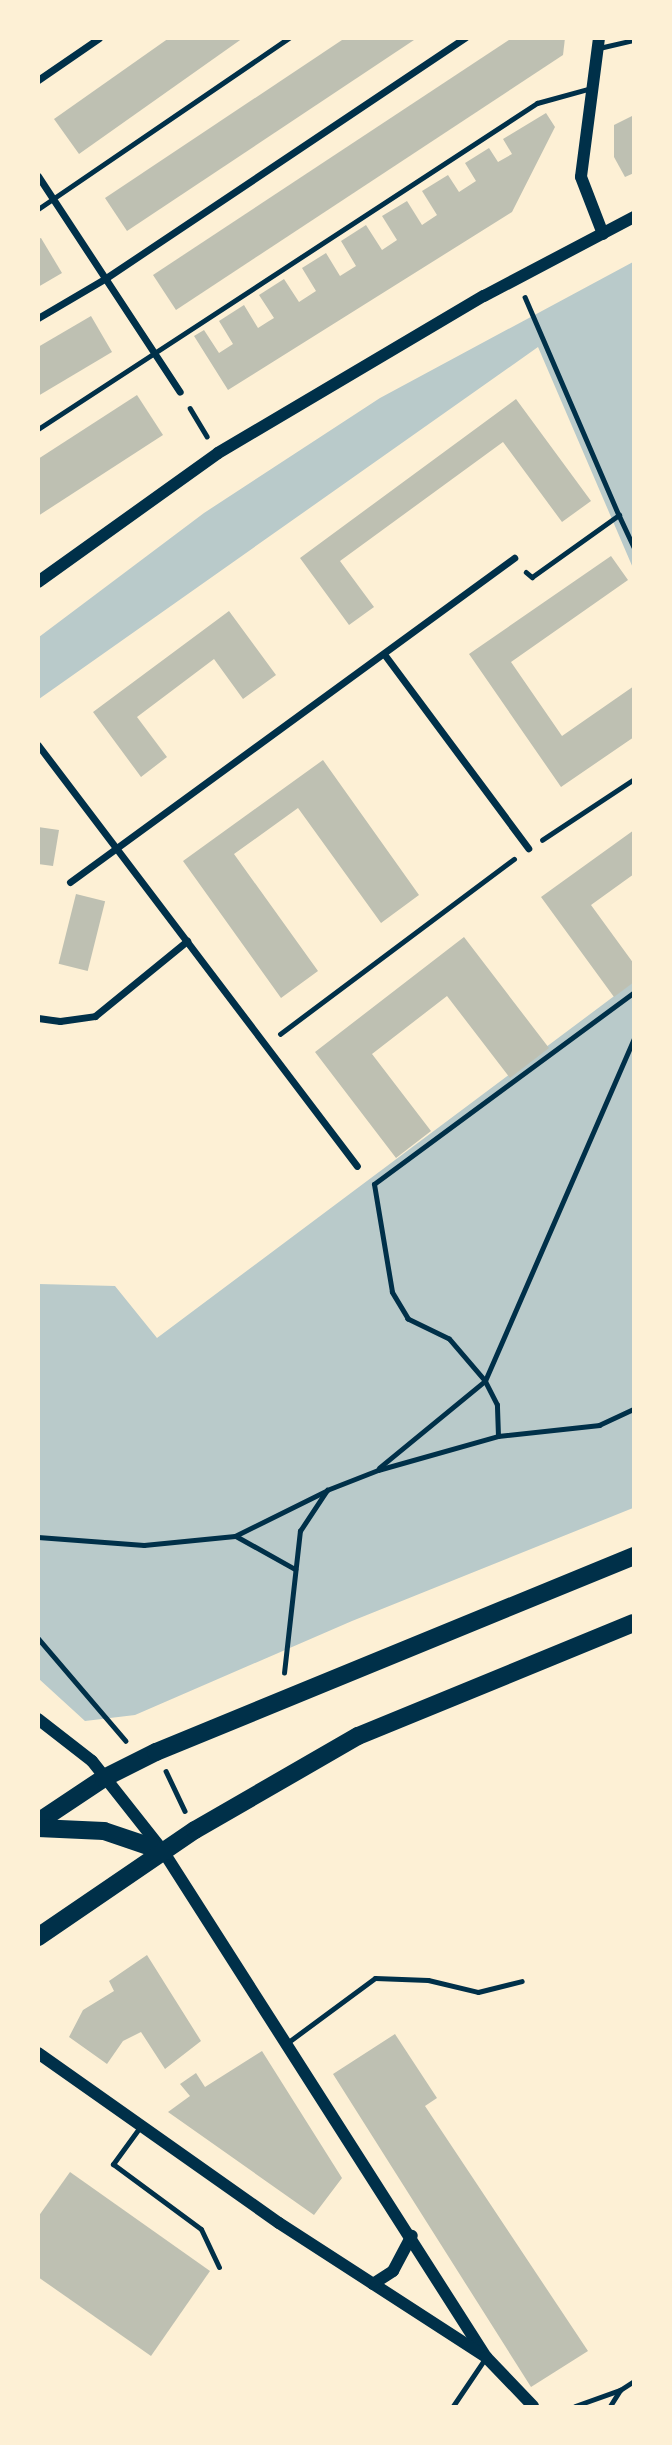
<!DOCTYPE html>
<html>
<head>
<meta charset="utf-8">
<style>
  body { margin:0 }
  #map { position:relative; width:672px; height:2445px; overflow:hidden; background:#fdf0d5; font-family:"DejaVu Sans",sans-serif }
  div>[style] { position:absolute }
  .green>* { inset:0; background:#b9caca }
  .building>* { inset:0; background:#bec0b2; transform-origin:0 0 }
  .path>* { height:4.5px; margin:-2.25px; padding:0 2.25px; transform-origin:2.25px; border-radius:2.25px; background:#003049 }
  .service>* { height:5px; margin:-2.5px; padding:0 2.5px; transform-origin:2.5px; border-radius:2.5px; background:#003049 }
  .minor>* { height:7px; margin:-3.5px; padding:0 3.5px; transform-origin:3.5px; border-radius:3.5px; background:#003049 }
  .tertiary>* { height:12px; margin:-6px; padding:0 6px; transform-origin:6px; border-radius:6px; background:#003049 }
  .primary>* { height:18px; margin:-9px; padding:0 9px; transform-origin:9px; border-radius:9px; background:#003049 }
  span { translate:-50% -50%; white-space:nowrap; text-align:center; line-height:1.15; -webkit-text-stroke:7px #fdf0d5; paint-order:stroke }
  .frame { position:absolute; inset:0; border:40px solid #fdf0d5; pointer-events:none }
</style>
</head>
<body>
<div id="map">
  <div class="green">
    <div style="clip-path:polygon(633px 262px,633px 568px,538px 347px,39px 699px,39px 637px,204px 513px,380px 398px)"></div>
    <div style="clip-path:polygon(633px 982px,633px 1508px,352px 1621px,135px 1715px,85px 1721px,39px 1679px,39px 1284px,115px 1286px,157px 1338px)"></div>
  </div>
  <div class="building">
    <div style="clip-path:polygon(169px 38px,243px 38px,79px 154px,54px 119px)"></div>
    <div style="clip-path:polygon(345px 38px,417px 38px,127px 231px,105px 198px)"></div>
    <div style="clip-path:polygon(512px 38px,565px 38px,563px 55px,176px 310px,153px 275px)"></div>
    <div style="clip-path:polygon(546px 113px,555px 127px,512px 212px,228px 390px,194px 336px,204px 330px,219px 353px,233px 344px,219px 321px,244px 305px,258px 328px,269px 321px,274px 318px,259px 295px,284px 279px,299px 302px,316px 291px,302px 268px,326px 253px,340px 276px,356px 266px,341px 241px,366px 225px,382px 250px,397px 240px,382px 216px,407px 201px,422px 225px,437px 215px,422px 191px,448px 175px,459px 192px,476px 181px,465px 163px,489px 148px,498px 162px,512px 154px,503px 139px)"></div>
    <div style="clip-path:polygon(634px 115px,634px 173px,625px 177px,614px 157px,614px 125px)"></div>
    <div style="clip-path:polygon(41px 238px,62px 273px,38px 287px,38px 239px)"></div>
    <div style="clip-path:polygon(91px 316px,112px 352px,38px 396px,38px 347px)"></div>
    <div style="clip-path:polygon(137px 395px,163px 435px,38px 516px,38px 459px)"></div>
    <div style="clip-path:polygon(516px 399px,591px 501px,562px 522px,503px 442px,340px 561px,374px 607px,349px 625px,300px 558px)"></div>
    <div style="clip-path:polygon(611px 556px,628px 580px,511px 662px,562px 736px,634px 686px,634px 737px,561px 787px,469px 654px)"></div>
    <div style="clip-path:polygon(229px 611px,276px 675px,243px 699px,214px 659px,137px 717px,167px 757px,141px 777px,93px 712px)"></div>
    <div style="clip-path:polygon(323px 760px,419px 895px,381px 923px,298px 808px,234px 854px,318px 971px,281px 998px,183px 861px)"></div>
    <div style="clip-path:polygon(38px 827px,59px 830px,53px 866px,38px 864px)"></div>
    <div style="clip-path:polygon(634px 830px,634px 874px,591px 905px,634px 964px,634px 982px,614px 997px,541px 897px)"></div>
    <div style="left:76px;top:894px;width:30px;height:72px;rotate:14deg"></div>
    <div style="clip-path:polygon(464px 937px,549px 1048px,510px 1078px,447px 996px,372px 1054px,431px 1131px,396px 1158px,315px 1052px)"></div>
    <div style="clip-path:polygon(147px 1955px,201px 2041px,165px 2069px,141px 2032px,123px 2041px,107px 2064px,69px 2037px,83px 2010px,114px 1991px,109px 1981px)"></div>
    <div style="clip-path:polygon(395px 2034px,437px 2098px,425px 2106px,588px 2351px,531px 2387px,333px 2074px)"></div>
    <div style="clip-path:polygon(262px 2051px,342px 2178px,314px 2215px,168px 2112px,190px 2096px,180px 2084px,196px 2073px,205px 2087px)"></div>
    <div style="clip-path:polygon(70px 2172px,210px 2271px,151px 2356px,38px 2277px,38px 2217px)"></div>
  </div>
  <div class="path">
    <div style="left:525px;top:297px;width:237px;rotate:66.7deg"></div>
    <div style="left:190px;top:408px;width:33px;rotate:59deg"></div>
    <div style="left:526px;top:572px;width:8px;rotate:40deg"></div>
    <div style="left:532px;top:577px;width:107px;rotate:-35.5deg"></div>
    <div style="left:619px;top:515px;width:35px;rotate:65deg"></div>
    <div style="left:542px;top:840px;width:110px;rotate:-33.5deg"></div>
    <div style="left:280px;top:1034px;width:292px;rotate:-36.8deg"></div>
    <div style="left:498px;top:1436px;width:31px;rotate:-92deg"></div>
    <div style="left:497px;top:1405px;width:27px;rotate:-117deg"></div>
    <div style="left:485px;top:1381px;width:55px;rotate:-130.6deg"></div>
    <div style="left:449px;top:1339px;width:46px;rotate:-154deg"></div>
    <div style="left:408px;top:1319px;width:31px;rotate:-121deg"></div>
    <div style="left:392px;top:1292px;width:109px;rotate:-99.5deg"></div>
    <div style="left:374px;top:1184px;width:323px;rotate:-36.4deg"></div>
    <div style="left:379px;top:1468px;width:137px;rotate:-39.4deg"></div>
    <div style="left:485px;top:1381px;width:374px;rotate:-66.5deg"></div>
    <div style="left:236px;top:1536px;width:68px;rotate:29.2deg"></div>
    <div style="left:38px;top:1537px;width:106px;rotate:4.3deg"></div>
    <div style="left:144px;top:1545px;width:91px;rotate:-5.6deg"></div>
    <div style="left:235px;top:1536px;width:102px;rotate:-26.3deg"></div>
    <div style="left:38px;top:1638px;width:135px;rotate:49.5deg"></div>
    <div style="left:284px;top:1673px;width:143px;rotate:-83.6deg"></div>
    <div style="left:300px;top:1531px;width:49px;rotate:-56.6deg"></div>
    <div style="left:327px;top:1490px;width:55px;rotate:-21.4deg"></div>
    <div style="left:378px;top:1470px;width:125px;rotate:-15.8deg"></div>
    <div style="left:498px;top:1436px;width:102px;rotate:-6.2deg"></div>
    <div style="left:599px;top:1425px;width:38px;rotate:-25deg"></div>
    <div style="left:166px;top:1771px;width:44px;rotate:64.6deg"></div>
  </div>
  <div class="service">
    <div style="left:599px;top:48px;width:36px;rotate:-13deg"></div>
    <div style="left:38px;top:209px;width:304px;rotate:-34.3deg"></div>
    <div style="left:38px;top:429px;width:596px;rotate:-33.16deg"></div>
    <div style="left:537px;top:103px;width:56px;rotate:-15.5deg"></div>
    <div style="left:287px;top:2043px;width:109px;rotate:-36.5deg"></div>
    <div style="left:375px;top:1978px;width:53px;rotate:2.2deg"></div>
    <div style="left:428px;top:1980px;width:51px;rotate:13.5deg"></div>
    <div style="left:478px;top:1992px;width:45px;rotate:-14deg"></div>
    <div style="left:140px;top:2127px;width:46px;rotate:126.1deg"></div>
    <div style="left:113px;top:2164px;width:109px;rotate:36.5deg"></div>
    <div style="left:201px;top:2229px;width:42px;rotate:64.7deg"></div>
    <div style="left:453px;top:2406px;width:59px;rotate:-56deg"></div>
    <div style="left:575px;top:2406px;width:48px;rotate:-19.6deg"></div>
    <div style="left:620px;top:2390px;width:17px;rotate:-33deg"></div>
    <div style="left:610px;top:2406px;width:19px;rotate:-58deg"></div>
  </div>
  <div class="minor">
    <div style="left:38px;top:80px;width:74px;rotate:-34.5deg"></div>
    <div style="left:38px;top:176px;width:258px;rotate:56.7deg"></div>
    <div style="left:38px;top:318px;width:79px;rotate:-30.5deg"></div>
    <div style="left:106px;top:278px;width:432px;rotate:-33.8deg"></div>
    <div style="left:384px;top:654px;width:242px;rotate:53.4deg"></div>
    <div style="left:38px;top:745px;width:528px;rotate:52.85deg"></div>
    <div style="left:70px;top:882px;width:550px;rotate:-36.12deg"></div>
    <div style="left:38px;top:1018px;width:22px;rotate:8deg"></div>
    <div style="left:60px;top:1021px;width:35px;rotate:-8deg"></div>
    <div style="left:95px;top:1016px;width:119px;rotate:-39.2deg"></div>
  </div>
  <div class="tertiary">
    <div style="left:599px;top:38px;width:140px;rotate:97.4deg"></div>
    <div style="left:581px;top:177px;width:61px;rotate:68.9deg"></div>
    <div style="left:38px;top:582px;width:221px;rotate:-35.6deg"></div>
    <div style="left:218px;top:453px;width:309px;rotate:-30.6deg"></div>
    <div style="left:484px;top:296px;width:170px;rotate:-27.8deg"></div>
    <div style="left:38px;top:1719px;width:68px;rotate:37.9deg"></div>
    <div style="left:92px;top:1761px;width:115px;rotate:51.7deg"></div>
    <div style="left:163px;top:1851px;width:600px;rotate:57.45deg"></div>
    <div style="left:38px;top:2053px;width:295px;rotate:35.2deg"></div>
    <div style="left:279px;top:2223px;width:247px;rotate:32.9deg"></div>
    <div style="left:486px;top:2357px;width:68px;rotate:46.2deg"></div>
    <div style="left:373px;top:2284px;width:24px;rotate:-33deg"></div>
    <div style="left:393px;top:2271px;width:40px;rotate:-62deg"></div>
  </div>
  <div class="primary">
    <div style="left:38px;top:1822px;width:79px;rotate:-33.7deg"></div>
    <div style="left:104px;top:1778px;width:58px;rotate:-26.6deg"></div>
    <div style="left:156px;top:1752px;width:517px;rotate:-22.3deg"></div>
    <div style="left:38px;top:1828px;width:66px;rotate:2.6deg"></div>
    <div style="left:104px;top:1831px;width:62px;rotate:18.7deg"></div>
    <div style="left:38px;top:1937px;width:190px;rotate:-34.3deg"></div>
    <div style="left:195px;top:1830px;width:188px;rotate:-30deg"></div>
    <div style="left:358px;top:1736px;width:298px;rotate:-22.3deg"></div>
  </div>
  <div class="frame"></div>
</div>
</body>
</html>
